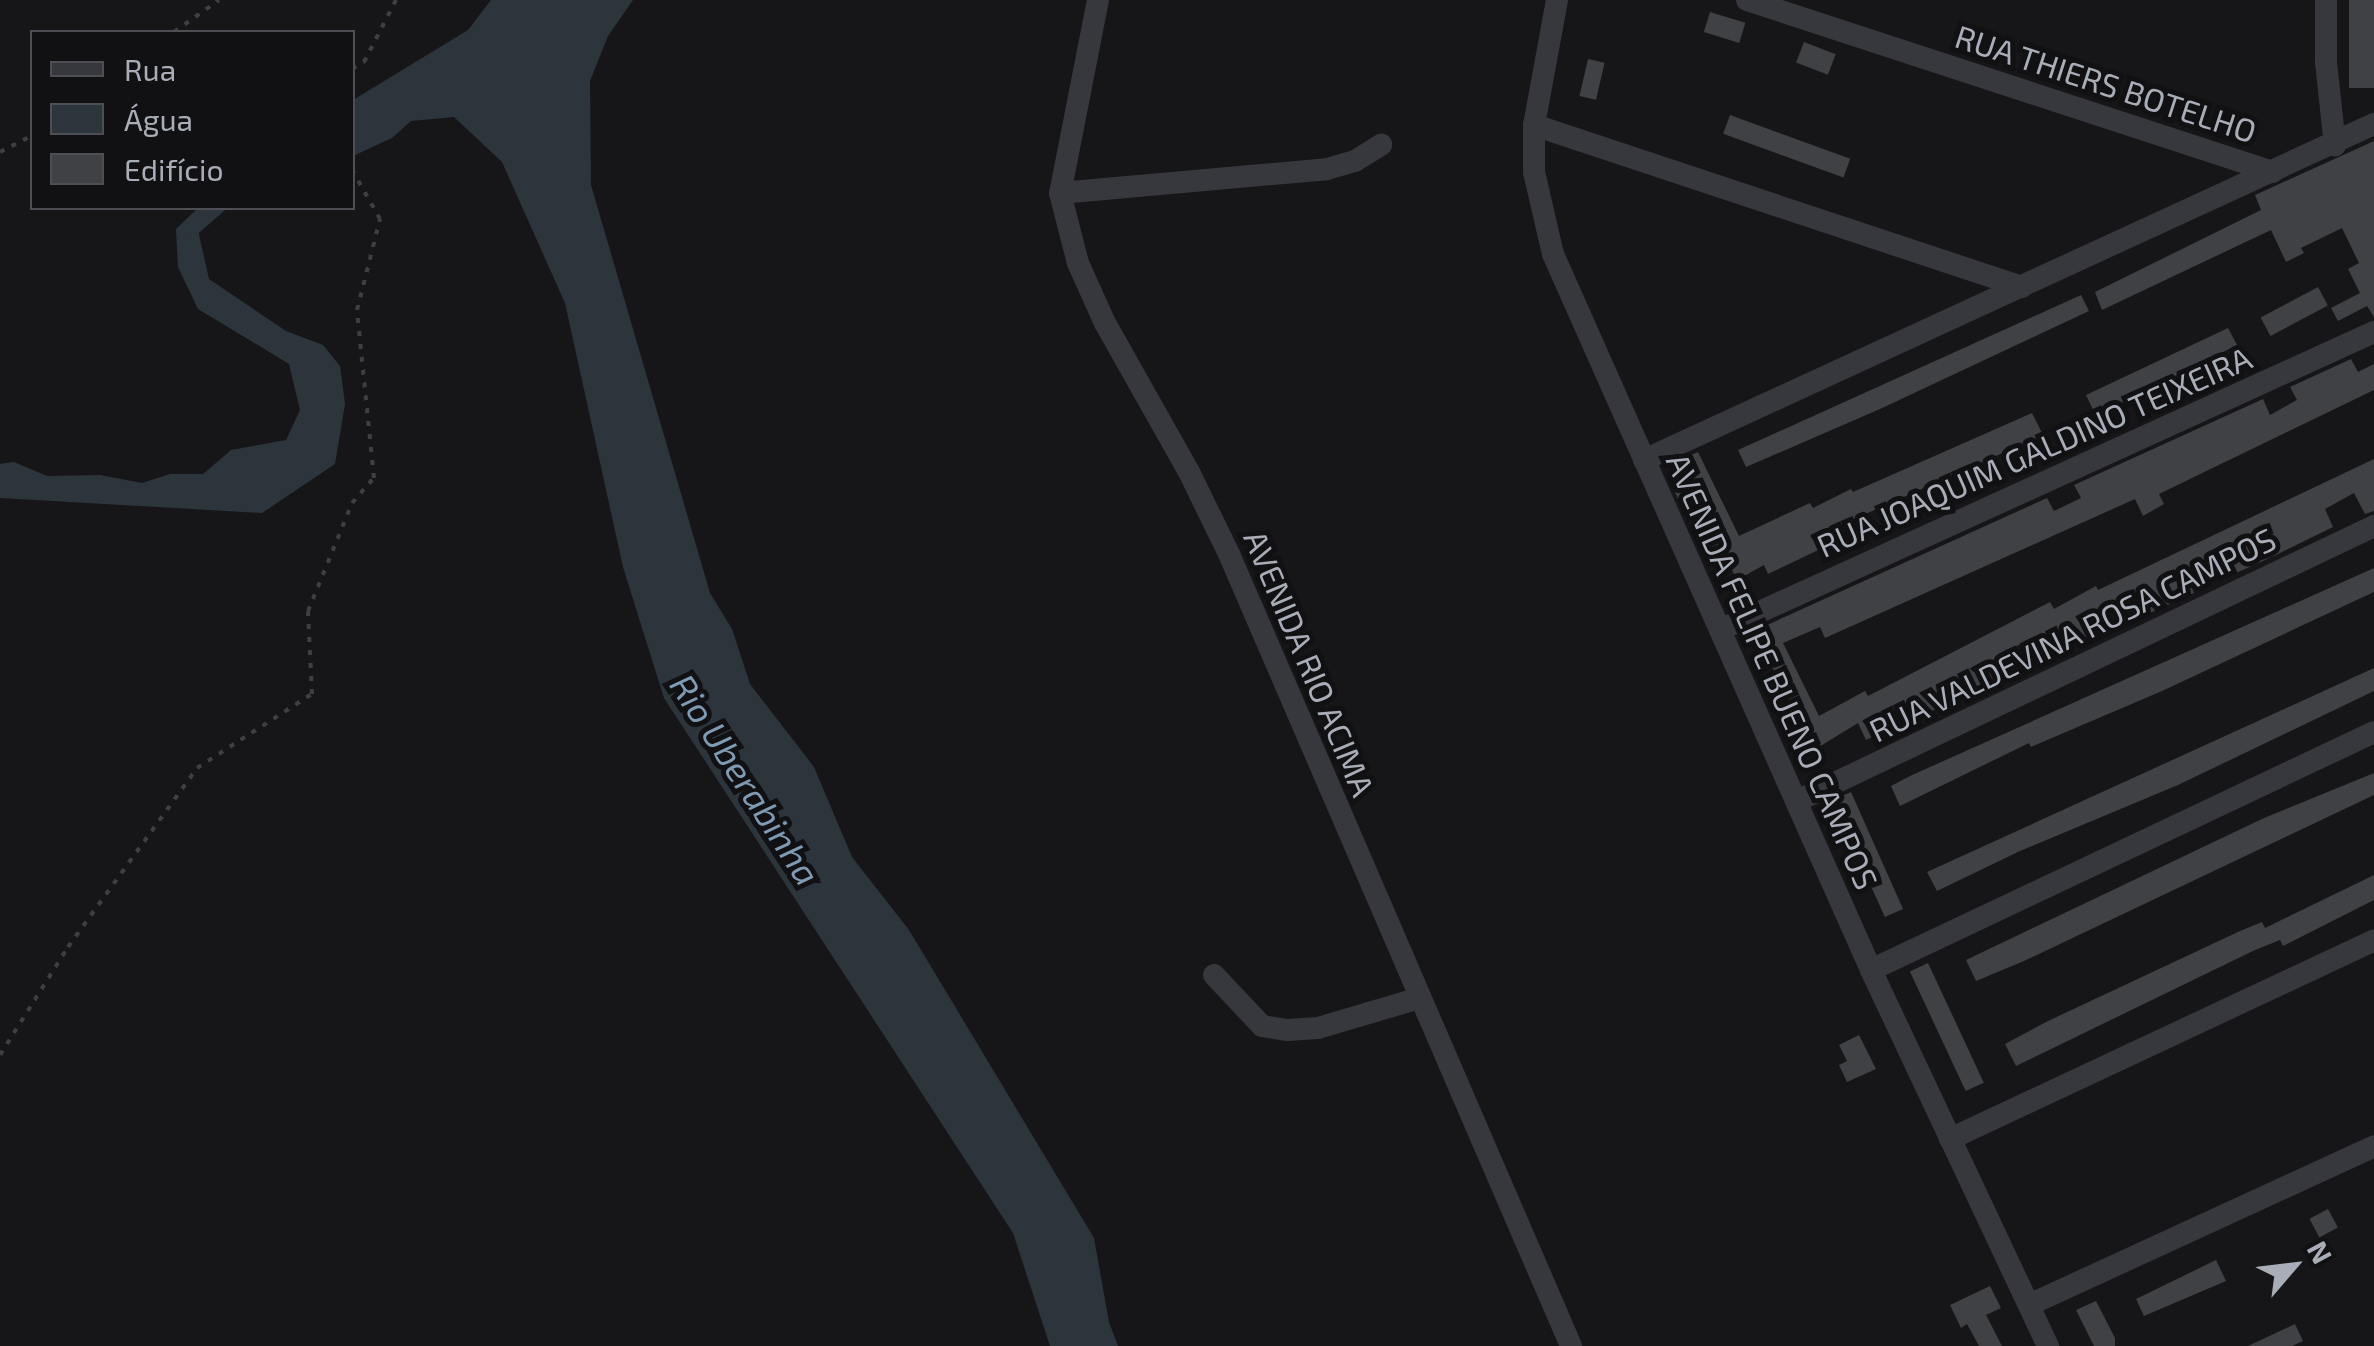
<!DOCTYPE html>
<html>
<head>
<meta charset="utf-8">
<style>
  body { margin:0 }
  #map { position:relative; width:2374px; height:1346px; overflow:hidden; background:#161618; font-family:"Exo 2",sans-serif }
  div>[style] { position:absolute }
  .water>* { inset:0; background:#2c353c }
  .stream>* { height:6px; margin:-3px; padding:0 3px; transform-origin:3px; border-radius:3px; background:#2c353c }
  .building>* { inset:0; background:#404145; transform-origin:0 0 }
  .path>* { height:4px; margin-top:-2px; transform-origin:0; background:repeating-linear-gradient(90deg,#3d3f44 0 5px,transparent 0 13px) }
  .minor>* { height:22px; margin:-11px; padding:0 11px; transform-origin:11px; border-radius:11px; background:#37383d }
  span { translate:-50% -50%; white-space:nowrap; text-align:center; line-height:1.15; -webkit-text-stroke:10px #111113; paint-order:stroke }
  .street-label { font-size:32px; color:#a8adb8 }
  .water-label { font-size:35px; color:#7f9bb3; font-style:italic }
  .legend { position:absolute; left:30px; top:30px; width:325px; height:180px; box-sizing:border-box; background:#111113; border:2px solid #4d4f55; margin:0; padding:12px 18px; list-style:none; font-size:30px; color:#a8adb8 }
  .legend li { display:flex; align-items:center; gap:20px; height:50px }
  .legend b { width:50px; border:2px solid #4d4f55 }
  .north { position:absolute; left:2244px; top:1216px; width:100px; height:100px; -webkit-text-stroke:8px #111113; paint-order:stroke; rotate:62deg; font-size:28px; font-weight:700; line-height:40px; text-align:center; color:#a8adb8 }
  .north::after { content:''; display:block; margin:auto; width:35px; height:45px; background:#a8adb8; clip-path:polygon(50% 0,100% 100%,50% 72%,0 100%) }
</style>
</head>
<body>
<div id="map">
  <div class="water">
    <div style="clip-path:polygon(491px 0,633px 0,608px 36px,590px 81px,591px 185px,710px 593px,732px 629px,750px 684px,814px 767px,852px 857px,909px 930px,1094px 1238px,1109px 1322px,1118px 1346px,1050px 1346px,1013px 1233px,664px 698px,623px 567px,565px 303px,502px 162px,454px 117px,411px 121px,392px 138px,353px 156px,353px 100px,468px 30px)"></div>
    <div style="clip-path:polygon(198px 208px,223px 208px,198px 230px,209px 279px,286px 331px,323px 345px,340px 366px,345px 404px,335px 464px,262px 513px,0 498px,0 464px,14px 462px,47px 476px,100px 475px,142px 483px,170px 474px,203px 474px,231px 450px,286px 440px,300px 410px,289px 364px,198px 309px,178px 267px,176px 229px)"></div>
  </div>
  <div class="stream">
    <div style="left:192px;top:235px;width:41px;rotate:-41.1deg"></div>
  </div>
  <div class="building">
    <div style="left:2349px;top:0;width:25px;height:88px"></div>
    <div style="left:1710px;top:12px;width:37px;height:21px;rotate:17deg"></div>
    <div style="left:1804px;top:42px;width:34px;height:22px;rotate:21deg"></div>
    <div style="left:1588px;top:59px;width:17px;height:38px;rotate:13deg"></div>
    <div style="left:1730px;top:115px;width:128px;height:20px;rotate:20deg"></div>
    <div style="clip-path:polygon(2374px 141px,2374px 317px,2367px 306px,2338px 321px,2331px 308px,2360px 293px,2348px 269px,2359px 263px,2342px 228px,2301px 248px,2304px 253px,2286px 262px,2271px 230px,2102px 310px,2095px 292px,2261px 210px,2255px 195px)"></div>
    <div style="left:2318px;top:287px;width:21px;height:65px;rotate:62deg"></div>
    <div style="clip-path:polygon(2081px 295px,2089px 311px,1880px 409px,1746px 467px,1738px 450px)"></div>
    <div style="clip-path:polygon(2228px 328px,2237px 345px,2096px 416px,2086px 395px)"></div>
    <div style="clip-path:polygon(2351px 359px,2358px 372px,2374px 364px,2374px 390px,2159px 494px,2164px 504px,2143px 516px,2135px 499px,1825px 638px,1820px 627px,1783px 643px,1819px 716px,1865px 691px,1868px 696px,2050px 602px,2054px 609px,2096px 586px,2098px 590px,2374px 459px,2374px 511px,2365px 514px,2354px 493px,2325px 509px,2333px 527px,2274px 556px,2236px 573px,2225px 554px,2186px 575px,2194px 593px,2130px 622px,2120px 601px,2094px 615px,2102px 634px,2084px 643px,2082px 638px,2036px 660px,2026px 641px,1999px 655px,2008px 674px,1915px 719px,1906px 704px,1879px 718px,1885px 731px,1866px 740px,1858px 723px,1814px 750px,1754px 631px,2047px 498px,2054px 511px,2081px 498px,2074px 485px,2263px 399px,2270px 415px,2297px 400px,2290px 387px)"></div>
    <div style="clip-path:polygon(2032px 413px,2043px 435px,1825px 532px,1831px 544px,1768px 574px,1764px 565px,1737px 580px,1725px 556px,1709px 564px,1673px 488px,1690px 479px,1680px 460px,1698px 452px,1739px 536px,1810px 503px,1813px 508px,1851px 489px,1853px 492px)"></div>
    <div style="clip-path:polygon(2374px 568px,2374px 592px,2162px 691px,2031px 747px,2029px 743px,1900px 806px,1891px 786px,1910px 776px)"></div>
    <div style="clip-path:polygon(2374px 668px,2374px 691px,2178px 785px,2020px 851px,1937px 891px,1927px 872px)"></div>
    <div style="clip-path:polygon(2374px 773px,2374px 795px,2024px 961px,1976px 981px,1966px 960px,2264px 818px)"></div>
    <div style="left:1851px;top:792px;width:128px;height:20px;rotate:66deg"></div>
    <div style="clip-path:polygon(2374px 875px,2374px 900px,2283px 946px,2280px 940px,2255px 950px,2016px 1066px,2005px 1044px,2048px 1021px,2240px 931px,2262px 922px,2265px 928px)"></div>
    <div style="left:1928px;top:963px;width:132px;height:20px;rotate:65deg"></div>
    <div style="clip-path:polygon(1859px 1035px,1876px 1069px,1847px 1082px,1839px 1065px,1847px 1061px,1839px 1045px)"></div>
    <div style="left:2328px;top:1209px;width:21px;height:21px;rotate:62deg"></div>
    <div style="clip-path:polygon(2216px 1260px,2226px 1281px,2144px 1316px,2136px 1299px)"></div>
    <div style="clip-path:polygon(1990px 1286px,2001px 1308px,1986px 1315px,2002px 1346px,1979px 1346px,1967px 1324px,1961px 1328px,1950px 1305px)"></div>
    <div style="clip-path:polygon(2096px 1301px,2115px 1338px,2115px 1346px,2094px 1346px,2076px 1310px)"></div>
    <div style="clip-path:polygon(2295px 1324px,2303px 1341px,2292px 1346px,2248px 1346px)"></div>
  </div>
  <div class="path">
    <div style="left:174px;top:32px;width:55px;rotate:-35.4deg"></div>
    <div style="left:352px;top:69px;width:14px;rotate:-30deg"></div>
    <div style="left:364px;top:62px;width:70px;rotate:-62.7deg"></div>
    <div style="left:0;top:152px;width:36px;rotate:-27deg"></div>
    <div style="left:0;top:1055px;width:128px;rotate:-57.8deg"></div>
    <div style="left:68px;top:947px;width:221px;rotate:-54.2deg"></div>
    <div style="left:197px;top:768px;width:137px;rotate:-32.8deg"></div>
    <div style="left:312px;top:694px;width:83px;rotate:-92.8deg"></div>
    <div style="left:308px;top:611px;width:117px;rotate:-67.8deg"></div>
    <div style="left:352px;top:503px;width:33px;rotate:-49deg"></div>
    <div style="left:374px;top:478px;width:169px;rotate:-95.8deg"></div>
    <div style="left:357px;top:310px;width:94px;rotate:-75.8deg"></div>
    <div style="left:380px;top:219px;width:56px;rotate:-119.7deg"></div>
  </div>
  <div class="minor">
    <div style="left:1098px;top:0;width:197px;rotate:101.1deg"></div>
    <div style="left:1060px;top:193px;width:72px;rotate:75.6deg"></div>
    <div style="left:1078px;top:263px;width:66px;rotate:65.8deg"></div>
    <div style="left:1105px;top:323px;width:173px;rotate:60.6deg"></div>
    <div style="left:1190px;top:474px;width:89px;rotate:64deg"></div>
    <div style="left:1229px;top:554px;width:863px;rotate:66.64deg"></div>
    <div style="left:1557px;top:0;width:127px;rotate:100.4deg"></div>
    <div style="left:1534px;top:125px;width:47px;rotate:90deg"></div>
    <div style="left:1534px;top:172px;width:84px;rotate:77deg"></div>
    <div style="left:1553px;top:254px;width:783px;rotate:66.05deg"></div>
    <div style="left:1871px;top:970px;width:416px;rotate:64.8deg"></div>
    <div style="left:1747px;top:0;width:553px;rotate:18.11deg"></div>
    <div style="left:2326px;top:0;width:62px;rotate:90deg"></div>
    <div style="left:2326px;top:62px;width:84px;rotate:83.9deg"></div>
    <div style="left:1534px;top:125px;width:514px;rotate:18.36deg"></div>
    <div style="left:1060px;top:193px;width:268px;rotate:-5.1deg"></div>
    <div style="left:1327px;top:169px;width:29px;rotate:-16deg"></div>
    <div style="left:1355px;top:161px;width:31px;rotate:-32deg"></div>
    <div style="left:1644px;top:460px;width:804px;rotate:-24.72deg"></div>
    <div style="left:1720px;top:630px;width:719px;rotate:-24.5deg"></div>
    <div style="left:1797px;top:801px;width:639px;rotate:-25.48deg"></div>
    <div style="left:1871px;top:970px;width:556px;rotate:-25.32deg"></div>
    <div style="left:1214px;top:975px;width:70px;rotate:46.7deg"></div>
    <div style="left:1262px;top:1026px;width:26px;rotate:9deg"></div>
    <div style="left:1288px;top:1030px;width:30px;rotate:-4deg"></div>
    <div style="left:1318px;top:1028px;width:105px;rotate:-16.5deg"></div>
    <div style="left:1950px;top:1139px;width:468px;rotate:-25.1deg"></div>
    <div style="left:2029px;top:1305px;width:380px;rotate:-24.7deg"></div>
  </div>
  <div class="street-label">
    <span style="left:2106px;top:83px;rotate:18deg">RUA THIERS BOTELHO</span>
    <span style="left:2034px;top:451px;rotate:-24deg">RUA JOAQUIM GALDINO TEIXEIRA</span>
    <span style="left:2072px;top:634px;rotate:-26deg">RUA VALDEVINA ROSA CAMPOS</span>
    <span style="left:1310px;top:663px;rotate:67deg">AVENIDA RIO ACIMA</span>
    <span style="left:1773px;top:671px;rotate:66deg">AVENIDA FELIPE BUENO CAMPOS</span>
  </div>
  <div class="water-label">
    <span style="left:746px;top:779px;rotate:57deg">Rio Uberabinha</span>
  </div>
  <ul class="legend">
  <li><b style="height:12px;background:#37383d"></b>Rua</li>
  <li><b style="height:28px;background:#2c353c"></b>Água</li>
  <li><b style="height:28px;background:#404145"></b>Edifício</li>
  </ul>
  <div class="north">N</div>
</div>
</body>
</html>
